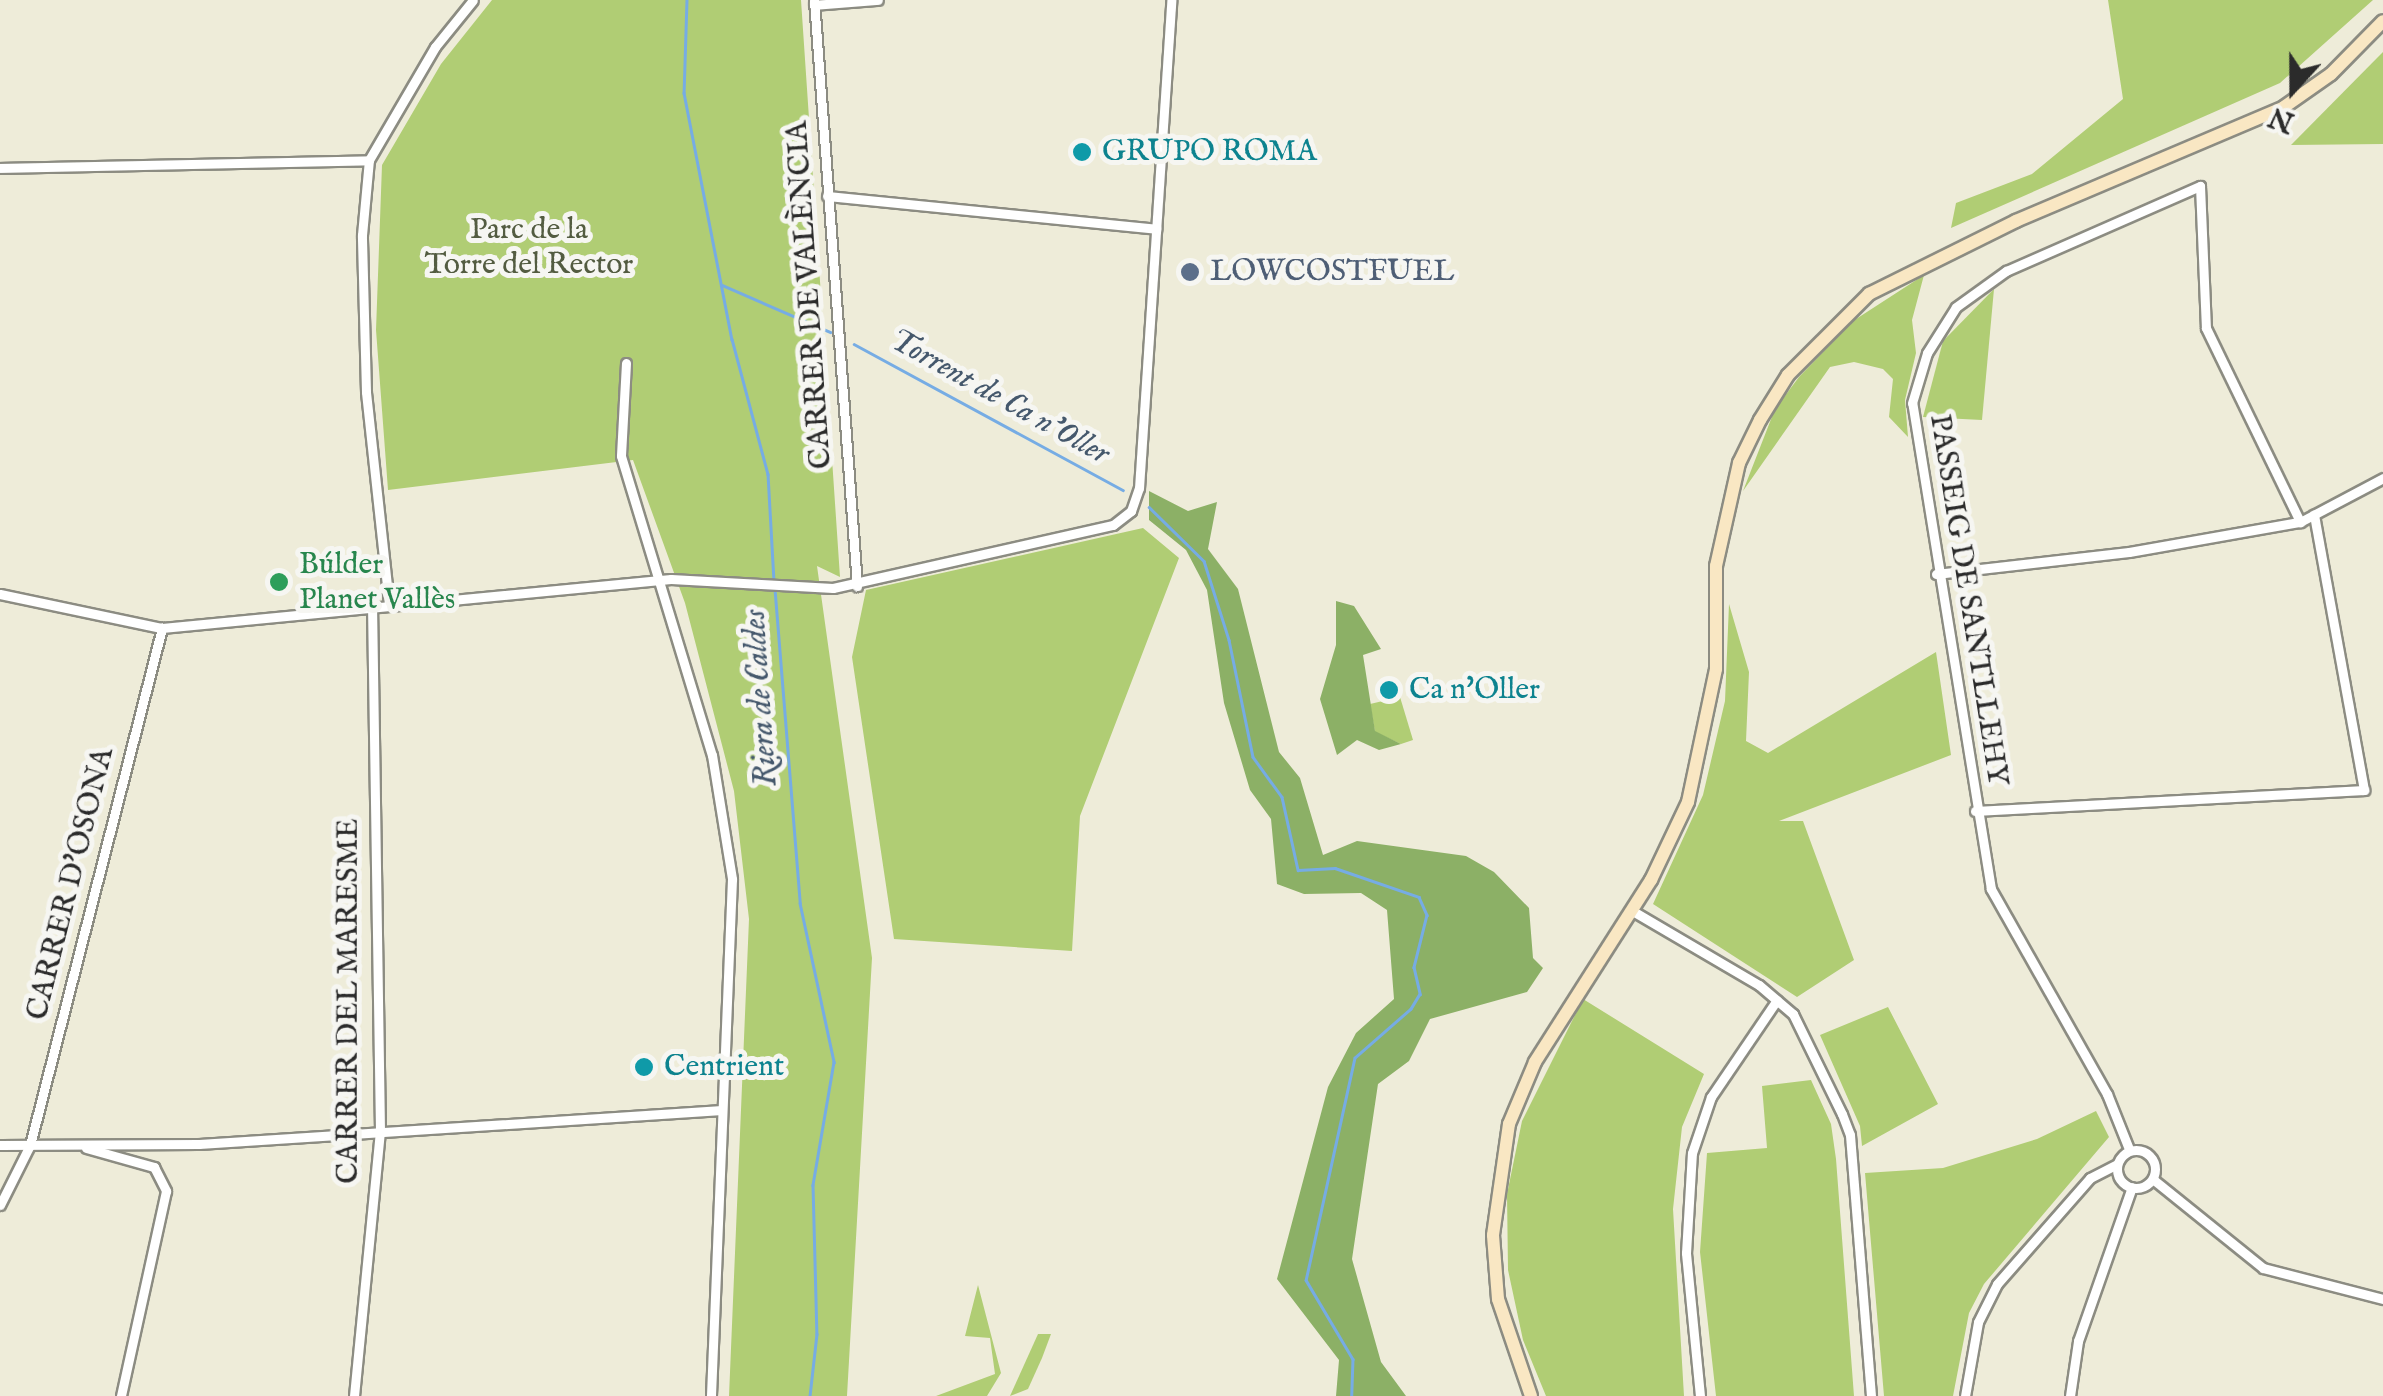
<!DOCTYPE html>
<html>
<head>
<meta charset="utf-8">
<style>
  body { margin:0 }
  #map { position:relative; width:2383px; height:1396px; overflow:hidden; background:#eeecd9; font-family:"IM FELL English",serif }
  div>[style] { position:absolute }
  .green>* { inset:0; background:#b0cd74 }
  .forest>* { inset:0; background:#8cb066 }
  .stream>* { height:2.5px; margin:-1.25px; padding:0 1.25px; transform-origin:1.25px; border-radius:1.25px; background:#76ace4 }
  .roads { filter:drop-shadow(2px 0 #8c8c82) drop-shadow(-2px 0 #8c8c82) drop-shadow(0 2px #8c8c82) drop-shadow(0 -2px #8c8c82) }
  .street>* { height:9px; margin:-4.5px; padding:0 4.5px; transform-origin:4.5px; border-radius:4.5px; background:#fff }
  .street>.ring { margin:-4.5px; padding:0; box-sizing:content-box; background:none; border:9px solid #fff; border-radius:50% }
  .secondary>* { height:12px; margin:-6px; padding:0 6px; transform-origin:6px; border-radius:6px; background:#f9e7c3 }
  .dots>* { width:28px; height:28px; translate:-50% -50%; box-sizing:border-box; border:5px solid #f6f6f2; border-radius:50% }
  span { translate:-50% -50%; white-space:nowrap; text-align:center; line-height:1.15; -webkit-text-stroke:10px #f6f6f2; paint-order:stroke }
  .culture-label { font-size:30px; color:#0d838f }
  .left { translate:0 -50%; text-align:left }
  .park-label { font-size:30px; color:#535c41 }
  .service-label { font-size:30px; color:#4e5e75 }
  .street-label { font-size:30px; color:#2b2b2b }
  .leisure-label { font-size:30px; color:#27864d }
  .water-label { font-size:32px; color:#45586c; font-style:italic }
  .north { position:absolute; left:2243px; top:40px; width:100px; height:100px; -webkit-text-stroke:8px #f6f6f2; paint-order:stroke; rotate:201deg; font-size:28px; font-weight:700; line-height:40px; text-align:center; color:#2b2b2b }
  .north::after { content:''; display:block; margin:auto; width:35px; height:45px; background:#2b2b2b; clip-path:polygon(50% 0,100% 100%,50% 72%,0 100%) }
</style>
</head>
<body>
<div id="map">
  <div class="green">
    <div style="clip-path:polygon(492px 0,801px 0,840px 577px,817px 566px,872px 958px,847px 1396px,729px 1396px,749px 919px,734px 791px,685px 603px,633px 460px,388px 490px,376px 330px,382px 165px,441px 64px)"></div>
    <div style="clip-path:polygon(2108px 0,2373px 0,2280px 83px,1951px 228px,1956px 203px,2032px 174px,2123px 99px)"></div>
    <div style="clip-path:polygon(2383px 52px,2383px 144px,2291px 145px,2379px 56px)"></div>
    <div style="clip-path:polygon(1924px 275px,1912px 320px,1916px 353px,1905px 400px,1908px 437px,1889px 417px,1893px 379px,1883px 369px,1854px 362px,1830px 367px,1743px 491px,1775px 409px,1799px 377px,1853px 321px)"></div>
    <div style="clip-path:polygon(1994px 289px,1982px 420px,1923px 417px,1943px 341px)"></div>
    <div style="clip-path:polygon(1143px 528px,1179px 558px,1080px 816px,1072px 951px,894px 939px,852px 657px,866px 590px)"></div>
    <div style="clip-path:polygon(1729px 604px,1749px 672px,1746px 741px,1768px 753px,1936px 652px,1951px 755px,1779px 821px,1803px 821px,1854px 960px,1797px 997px,1653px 904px,1703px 795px,1725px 701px)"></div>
    <div style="clip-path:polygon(1400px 697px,1413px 740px,1401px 744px,1375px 732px,1370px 704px)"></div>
    <div style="clip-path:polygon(1583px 999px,1704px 1074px,1682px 1127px,1673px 1209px,1684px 1396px,1546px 1396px,1523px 1340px,1508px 1270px,1507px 1194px,1522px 1121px)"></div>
    <div style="clip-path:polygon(1888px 1007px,1938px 1104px,1862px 1146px,1860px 1126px,1820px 1035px)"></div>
    <div style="clip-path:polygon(1811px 1080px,1831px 1124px,1836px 1159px,1854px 1396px,1716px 1396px,1700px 1252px,1707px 1153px,1767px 1148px,1762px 1086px)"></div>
    <div style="clip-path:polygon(2096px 1111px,2109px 1137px,1984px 1284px,1969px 1313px,1953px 1396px,1884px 1396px,1865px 1173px,1943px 1168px,2037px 1139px)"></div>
    <div style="clip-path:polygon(978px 1285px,1001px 1373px,987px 1396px,936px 1396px,995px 1374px,990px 1338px,965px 1336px)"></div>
    <div style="clip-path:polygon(1038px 1334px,1051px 1334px,1042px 1358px,1028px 1389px,1010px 1396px)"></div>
  </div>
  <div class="forest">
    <div style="clip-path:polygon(1149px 491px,1188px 511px,1217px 502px,1208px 549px,1238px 589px,1279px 752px,1300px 778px,1323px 855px,1357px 841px,1466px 856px,1494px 872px,1529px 908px,1533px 958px,1543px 968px,1527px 992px,1430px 1019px,1409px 1061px,1378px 1084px,1352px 1259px,1381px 1362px,1406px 1396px,1336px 1396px,1339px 1360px,1277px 1279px,1328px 1087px,1356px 1033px,1394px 999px,1387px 910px,1361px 893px,1304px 894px,1277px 884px,1271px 819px,1250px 790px,1224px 703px,1207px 590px,1186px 550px,1149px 520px)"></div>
    <div style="clip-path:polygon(1336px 601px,1354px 606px,1381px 649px,1363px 655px,1375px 731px,1401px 744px,1379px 750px,1357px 740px,1337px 755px,1320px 699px,1336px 645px)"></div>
  </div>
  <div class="stream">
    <div style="left:687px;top:0;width:93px;rotate:91.8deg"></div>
    <div style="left:684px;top:93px;width:251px;rotate:79deg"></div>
    <div style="left:732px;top:339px;width:140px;rotate:75.1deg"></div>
    <div style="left:768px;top:474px;width:108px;rotate:86.8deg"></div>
    <div style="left:722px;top:285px;width:118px;rotate:23.5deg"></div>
    <div style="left:854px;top:344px;width:306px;rotate:28.5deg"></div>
    <div style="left:1149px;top:507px;width:77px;rotate:44.5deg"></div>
    <div style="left:1204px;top:561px;width:83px;rotate:72.4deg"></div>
    <div style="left:1229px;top:640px;width:119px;rotate:78.4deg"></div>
    <div style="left:1253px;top:757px;width:49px;rotate:54.1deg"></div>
    <div style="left:1282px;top:797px;width:75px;rotate:77.6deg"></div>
    <div style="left:1298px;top:870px;width:37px;rotate:-3deg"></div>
    <div style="left:1335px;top:868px;width:89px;rotate:19deg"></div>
    <div style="left:1419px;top:897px;width:20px;rotate:66deg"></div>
    <div style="left:1427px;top:915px;width:54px;rotate:104deg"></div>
    <div style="left:1414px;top:967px;width:28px;rotate:77deg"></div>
    <div style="left:1420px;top:994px;width:17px;rotate:121deg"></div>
    <div style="left:1411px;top:1009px;width:74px;rotate:138.8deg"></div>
    <div style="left:1355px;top:1058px;width:227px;rotate:102.4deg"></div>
    <div style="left:1306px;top:1280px;width:92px;rotate:59.3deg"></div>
    <div style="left:1353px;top:1359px;width:37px;rotate:92deg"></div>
    <div style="left:775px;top:589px;width:315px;rotate:85.4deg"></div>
    <div style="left:800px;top:903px;width:163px;rotate:77.9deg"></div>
    <div style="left:834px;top:1062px;width:125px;rotate:99.7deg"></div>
    <div style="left:813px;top:1185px;width:149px;rotate:88.5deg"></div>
    <div style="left:817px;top:1334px;width:62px;rotate:96.4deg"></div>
  </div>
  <div class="roads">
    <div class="street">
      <div style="left:814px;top:0;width:588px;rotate:85.8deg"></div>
      <div style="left:814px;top:5px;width:64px;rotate:-4.5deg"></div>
      <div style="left:0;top:168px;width:369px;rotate:-1.2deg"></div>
      <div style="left:827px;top:196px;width:331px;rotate:5.7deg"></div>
      <div style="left:626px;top:363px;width:93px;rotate:93.1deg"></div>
      <div style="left:621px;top:456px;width:313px;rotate:73.1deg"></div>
      <div style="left:712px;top:755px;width:126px;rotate:80.8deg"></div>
      <div style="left:732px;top:879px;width:517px;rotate:92.33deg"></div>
      <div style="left:1936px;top:574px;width:194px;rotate:-6.5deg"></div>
      <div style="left:2129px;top:552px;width:174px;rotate:-10deg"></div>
      <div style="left:2300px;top:522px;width:94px;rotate:-27.9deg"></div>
      <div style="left:0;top:594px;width:166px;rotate:11.9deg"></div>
      <div style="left:162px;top:628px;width:511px;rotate:-5.5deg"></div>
      <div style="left:671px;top:579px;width:162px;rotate:3.2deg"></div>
      <div style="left:833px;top:588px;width:287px;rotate:-12.7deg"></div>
      <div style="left:1113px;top:525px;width:23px;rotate:-38deg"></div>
      <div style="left:1131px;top:511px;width:24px;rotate:-71deg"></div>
      <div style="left:1139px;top:488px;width:489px;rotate:-86.2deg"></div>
      <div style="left:389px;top:604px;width:213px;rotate:-96.2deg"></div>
      <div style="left:366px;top:392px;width:157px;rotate:-91.5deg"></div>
      <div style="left:362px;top:235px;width:75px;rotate:-84.7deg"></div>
      <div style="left:369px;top:160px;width:131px;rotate:-59.7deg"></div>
      <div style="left:435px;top:47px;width:60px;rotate:-51deg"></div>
      <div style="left:1975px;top:811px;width:390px;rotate:-3.1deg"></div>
      <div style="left:2364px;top:790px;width:280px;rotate:-100.3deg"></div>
      <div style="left:1631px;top:910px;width:148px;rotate:30.4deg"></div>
      <div style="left:1759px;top:985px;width:45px;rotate:40.5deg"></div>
      <div style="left:1793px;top:1014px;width:111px;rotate:63.9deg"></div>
      <div style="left:1842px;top:1114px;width:22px;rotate:69deg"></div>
      <div style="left:1850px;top:1135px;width:262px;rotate:85.4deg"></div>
      <div style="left:0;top:1145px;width:199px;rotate:-0.3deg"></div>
      <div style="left:199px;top:1144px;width:524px;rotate:-3.72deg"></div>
      <div style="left:86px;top:1148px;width:71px;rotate:15.6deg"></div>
      <div style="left:154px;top:1167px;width:27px;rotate:63deg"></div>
      <div style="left:166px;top:1191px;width:210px;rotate:102.4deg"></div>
      <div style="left:2129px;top:1149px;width:59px;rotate:-111.8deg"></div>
      <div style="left:2107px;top:1094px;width:236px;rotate:-119.5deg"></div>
      <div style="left:1991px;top:889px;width:492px;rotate:-99.2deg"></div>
      <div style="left:1912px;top:403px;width:52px;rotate:-73.3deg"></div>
      <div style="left:1927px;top:353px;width:54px;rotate:-57.8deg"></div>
      <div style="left:1956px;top:307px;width:62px;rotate:-35.8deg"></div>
      <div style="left:2006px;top:271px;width:212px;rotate:-23.7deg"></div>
      <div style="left:2200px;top:186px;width:142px;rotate:87.6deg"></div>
      <div style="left:2206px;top:328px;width:216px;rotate:64.1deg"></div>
      <div class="ring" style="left:2117px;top:1150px;width:29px;height:29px"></div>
      <div style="left:2154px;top:1180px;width:140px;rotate:38.9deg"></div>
      <div style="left:2263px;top:1268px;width:124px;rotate:14.5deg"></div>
      <div style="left:0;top:1205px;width:67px;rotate:-63.4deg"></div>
      <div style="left:30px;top:1145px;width:534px;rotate:-75.68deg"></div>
      <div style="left:354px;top:1396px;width:266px;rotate:-84.4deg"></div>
      <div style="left:380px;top:1131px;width:525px;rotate:-90.87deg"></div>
      <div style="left:1700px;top:1396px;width:144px;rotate:-95.6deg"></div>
      <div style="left:1686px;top:1253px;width:100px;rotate:-86.6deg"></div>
      <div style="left:1692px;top:1153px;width:59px;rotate:-71.3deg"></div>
      <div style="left:1711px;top:1097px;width:117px;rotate:-55.8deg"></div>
      <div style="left:1965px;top:1396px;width:75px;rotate:-80deg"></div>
      <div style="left:1978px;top:1322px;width:42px;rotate:-63.4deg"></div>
      <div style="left:1997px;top:1284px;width:141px;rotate:-48.7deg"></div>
      <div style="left:2090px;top:1178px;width:29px;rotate:-27deg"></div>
      <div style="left:2070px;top:1396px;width:56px;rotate:-81.7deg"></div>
      <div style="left:2078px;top:1341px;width:163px;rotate:-70.7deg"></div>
    </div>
    <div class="secondary">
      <div style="left:1531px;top:1396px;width:102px;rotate:-108.8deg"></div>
      <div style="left:1498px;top:1299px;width:64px;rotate:-94.5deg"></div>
      <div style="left:1493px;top:1235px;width:112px;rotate:-81.8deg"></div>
      <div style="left:1509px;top:1124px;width:67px;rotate:-67.2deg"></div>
      <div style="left:1535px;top:1062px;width:216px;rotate:-57.5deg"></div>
      <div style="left:1651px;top:880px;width:86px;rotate:-64.6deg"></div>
      <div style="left:1688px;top:802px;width:136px;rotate:-78.1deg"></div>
      <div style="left:1716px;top:669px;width:103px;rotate:-90deg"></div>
      <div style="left:1716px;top:566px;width:106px;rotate:-77.4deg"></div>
      <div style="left:1739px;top:463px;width:48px;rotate:-64deg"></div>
      <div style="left:1760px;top:420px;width:53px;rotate:-58.1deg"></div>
      <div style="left:1788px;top:375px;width:115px;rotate:-45deg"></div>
      <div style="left:1869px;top:294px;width:164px;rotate:-26.4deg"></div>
      <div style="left:2016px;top:221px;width:291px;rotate:-23deg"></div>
      <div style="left:2284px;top:107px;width:57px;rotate:-35.1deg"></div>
      <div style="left:2331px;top:74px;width:74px;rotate:-45.5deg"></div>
    </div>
  </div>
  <div class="dots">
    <div style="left:1082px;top:152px;background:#0f9aa8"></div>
    <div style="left:1190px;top:272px;background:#5c6f8a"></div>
    <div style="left:279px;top:582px;background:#2e9e5b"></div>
    <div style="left:1389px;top:690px;background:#0f9aa8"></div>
    <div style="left:644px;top:1067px;background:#0f9aa8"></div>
  </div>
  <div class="culture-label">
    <span class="left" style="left:1102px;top:152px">GRUPO ROMA</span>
    <span class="left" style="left:1409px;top:690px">Ca n'Oller</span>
    <span class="left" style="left:664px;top:1067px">Centrient</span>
  </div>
  <div class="park-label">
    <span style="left:529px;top:247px">Parc de la<br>Torre del Rector</span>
  </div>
  <div class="service-label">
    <span class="left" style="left:1210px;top:272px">LOWCOSTFUEL</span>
  </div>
  <div class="street-label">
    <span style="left:810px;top:295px;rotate:-94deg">CARRER DE VALÈNCIA</span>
    <span style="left:1968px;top:600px;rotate:81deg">PASSEIG DE SANTLLEHY</span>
    <span style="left:71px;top:884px;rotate:-76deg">CARRER D'OSONA</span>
    <span style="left:349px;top:1001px;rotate:-90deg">CARRER DEL MARESME</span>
  </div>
  <div class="leisure-label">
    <span class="left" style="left:299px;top:582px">Búlder<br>Planet Vallès</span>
  </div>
  <div class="water-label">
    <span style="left:999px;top:398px;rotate:29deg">Torrent de Ca n'Oller</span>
    <span style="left:762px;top:698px;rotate:-94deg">Riera de Caldes</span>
  </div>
  <div class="north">N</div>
</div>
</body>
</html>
